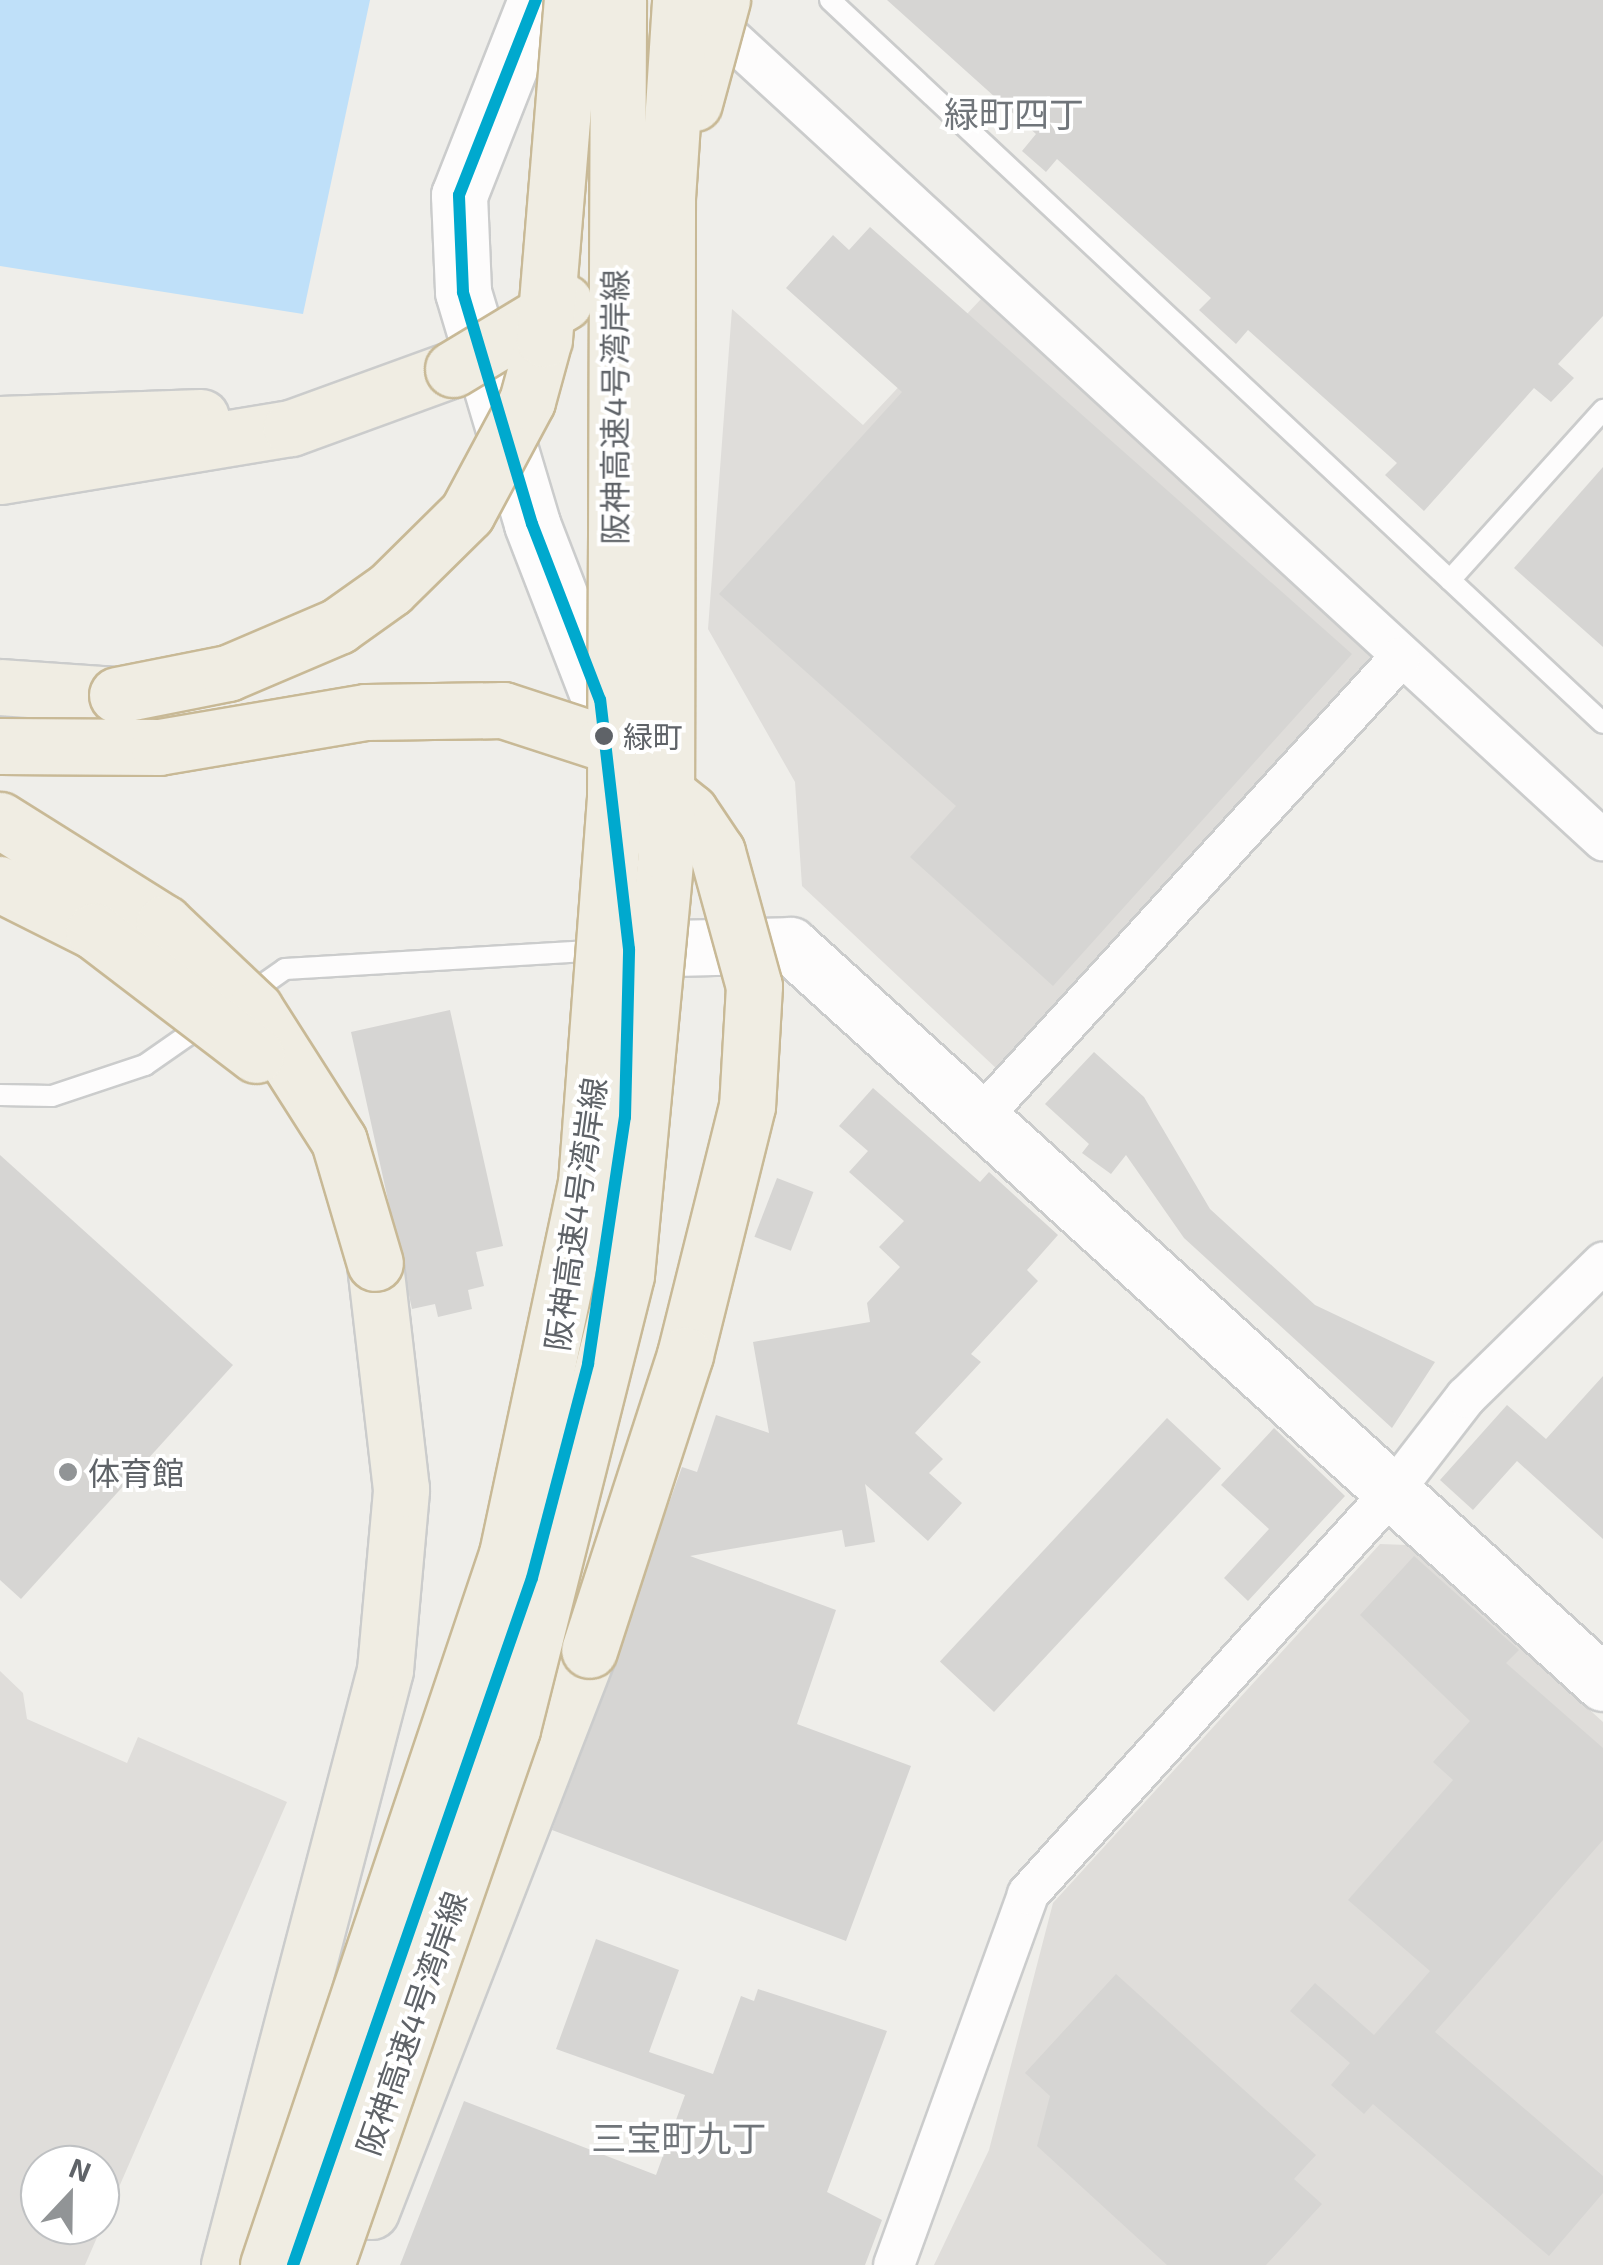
<!DOCTYPE html>
<html>
<head>
<meta charset="utf-8">
<style>
  body { margin:0 }
  #map { position:relative; width:1603px; height:2265px; overflow:hidden; background:#efeeea; font-family:"Exo 2","Noto Sans JP",sans-serif }
  div>[style] { position:absolute }
  .industrial>* { inset:0; background:#dfddda }
  .water>* { inset:0; background:#bfe0f9 }
  .building>* { inset:0; background:#d6d5d3; transform-origin:0 0 }
  .roads { filter:drop-shadow(2px 0 #cbcccc) drop-shadow(-2px 0 #cbcccc) drop-shadow(0 2px #cbcccc) drop-shadow(0 -2px #cbcccc) }
  .lane>* { height:20px; margin:-10px; padding:0 10px; transform-origin:10px; border-radius:10px; background:#fdfcfc }
  .street>* { height:40px; margin:-20px; padding:0 20px; transform-origin:20px; border-radius:20px; background:#fdfcfc }
  .secondary>* { height:55px; margin:-27.5px; padding:0 27.5px; transform-origin:27.5px; border-radius:27.5px; background:#fdfcfc }
  .highway>* { height:55px; margin:-27.5px; padding:0 27.5px; transform-origin:27.5px; border-radius:27.5px; background:#f0ede3 }
  .bridges { filter:drop-shadow(2px 0 #c8b996) drop-shadow(-2px 0 #c8b996) drop-shadow(0 2px #c8b996) drop-shadow(0 -2px #c8b996) }
  .highway-bridge>* { height:55px; margin:-27.5px; padding:0 27.5px; transform-origin:27.5px; border-radius:27.5px; background:#f0ede3 }
  .bus-1>* { height:12px; margin:-6px; padding:0 6px; transform-origin:6px; border-radius:6px; background:#00a9ce }
  .dots>* { width:28px; height:28px; translate:-50% -50%; box-sizing:border-box; border:5px solid #fff; border-radius:50% }
  span { translate:-50% -50%; white-space:nowrap; text-align:center; line-height:1.15; -webkit-text-stroke:8px #fff; paint-order:stroke }
  .bus-label { font-size:30px; color:#5f6368 }
  .left { translate:0 -50%; text-align:left }
  .street-label { font-size:32px; color:#5f6368 }
  .poi-label { font-size:32px; color:#5f6368 }
  .neighbourhood-label { font-size:35px; color:#70757a }
  .north { position:absolute; left:20px; top:2145px; width:100px; height:100px; box-sizing:border-box; background:#fff; border:2px solid #bfc1c3; border-radius:50%; rotate:22deg; font-size:28px; font-weight:700; line-height:40px; text-align:center; color:#5f6368 }
  .north::after { content:''; display:block; margin:auto; width:35px; height:45px; background:#919496; clip-path:polygon(50% 0,100% 100%,50% 72%,0 100%) }
</style>
</head>
<body>
<div id="map">
  <div class="industrial">
    <div style="clip-path:polygon(981px 299px,1376px 660px,998px 1070px,802px 886px,795px 782px,708px 629px,732px 309px,863px 425px)"></div>
    <div style="clip-path:polygon(1380px 1544px,1407px 1545px,1603px 1722px,1603px 2265px,934px 2265px,989px 2150px,1053px 1903px)"></div>
    <div style="clip-path:polygon(evenodd,0 1671px,23px 1693px,27px 1719px,127px 1763px,138px 1737px,287px 1802px,85px 2265px,0 2265px,0 1671px,40px 2165px,100px 2165px,100px 2225px,40px 2225px,40px 2165px)"></div>
  </div>
  <div class="water">
    <div style="clip-path:polygon(0 0,370px 0,303px 314px,0 266px)"></div>
  </div>
  <div class="building">
    <div style="clip-path:polygon(887px 0,1603px 0,1603px 316px,1558px 364px,1574px 378px,1551px 402px,1534px 388px,1424px 511px,1385px 475px,1397px 463px,1248px 330px,1236px 344px,1199px 310px,1211px 298px,1057px 159px,1046px 172px,1022px 151px,1036px 134px)"></div>
    <div style="clip-path:polygon(870px 227px,1352px 654px,1053px 986px,910px 857px,956px 806px,719px 594px,902px 392px,786px 288px,833px 235px,849px 250px)"></div>
    <div style="clip-path:polygon(1603px 467px,1603px 647px,1514px 568px)"></div>
    <div style="clip-path:polygon(450px 1010px,503px 1246px,476px 1252px,484px 1286px,468px 1290px,472px 1309px,438px 1317px,435px 1304px,412px 1309px,351px 1032px)"></div>
    <div style="clip-path:polygon(1094px 1052px,1144px 1097px,1210px 1209px,1315px 1305px,1435px 1362px,1392px 1428px,1184px 1238px,1126px 1155px,1111px 1174px,1082px 1153px,1089px 1144px,1045px 1104px)"></div>
    <div style="clip-path:polygon(873px 1088px,980px 1182px,989px 1172px,1058px 1235px,1027px 1270px,1038px 1281px,971px 1354px,981px 1362px,915px 1433px,943px 1459px,929px 1473px,962px 1503px,928px 1541px,865px 1484px,875px 1542px,845px 1547px,842px 1530px,690px 1556px,836px 1610px,797px 1724px,911px 1766px,846px 1941px,552px 1830px,682px 1467px,697px 1472px,716px 1415px,769px 1433px,753px 1342px,870px 1322px,867px 1303px,900px 1267px,879px 1247px,904px 1221px,849px 1172px,868px 1151px,839px 1126px)"></div>
    <div style="clip-path:polygon(0 1155px,233px 1365px,21px 1599px,0 1580px)"></div>
    <div style="left:777px;top:1178px;width:39px;height:63px;rotate:21deg"></div>
    <div style="clip-path:polygon(1603px 1376px,1603px 1539px,1517px 1461px,1473px 1510px,1440px 1480px,1507px 1405px,1546px 1439px)"></div>
    <div style="left:1167px;top:1418px;width:74px;height:333px;rotate:43deg"></div>
    <div style="clip-path:polygon(1274px 1428px,1345px 1496px,1248px 1601px,1224px 1578px,1269px 1529px,1221px 1485px)"></div>
    <div style="clip-path:polygon(1414px 1556px,1519px 1650px,1506px 1663px,1603px 1748px,1603px 1840px,1435px 2032px,1603px 2176px,1603px 2193px,1549px 2256px,1373px 2104px,1364px 2114px,1331px 2085px,1350px 2063px,1290px 2011px,1315px 1983px,1374px 2035px,1430px 1971px,1348px 1900px,1453px 1780px,1433px 1762px,1470px 1721px,1360px 1615px)"></div>
    <div style="clip-path:polygon(596px 1939px,679px 1970px,649px 2052px,713px 2074px,741px 1996px,754px 2001px,758px 1989px,887px 2031px,827px 2192px,882px 2220px,865px 2265px,400px 2265px,464px 2101px,656px 2175px,685px 2095px,556px 2049px)"></div>
    <div style="clip-path:polygon(1116px 1974px,1316px 2155px,1294px 2179px,1322px 2204px,1266px 2265px,1167px 2265px,1037px 2146px,1050px 2096px,1025px 2073px)"></div>
  </div>
  <div class="roads">
    <div class="lane">
      <div style="left:830px;top:0;width:1058px;rotate:43.09deg"></div>
      <div style="left:1450px;top:580px;width:229px;rotate:-48deg"></div>
      <div style="left:245px;top:997px;width:49px;rotate:-35deg"></div>
      <div style="left:285px;top:969px;width:318px;rotate:-3.4deg"></div>
      <div style="left:0;top:1095px;width:52px;rotate:1.1deg"></div>
      <div style="left:52px;top:1096px;width:98px;rotate:-18.4deg"></div>
      <div style="left:145px;top:1065px;width:77px;rotate:-34.9deg"></div>
    </div>
    <div class="street">
      <div style="left:700px;top:10px;width:1227px;rotate:42.59deg"></div>
      <div style="left:981px;top:1117px;width:621px;rotate:-47.61deg"></div>
      <div style="left:894px;top:2265px;width:394px;rotate:-70.1deg"></div>
      <div style="left:1028px;top:1894px;width:545px;rotate:-47.83deg"></div>
      <div style="left:1394px;top:1490px;width:118px;rotate:-52.3deg"></div>
      <div style="left:1466px;top:1397px;width:192px;rotate:-44.4deg"></div>
    </div>
    <div class="secondary">
      <div style="left:536px;top:0;width:210px;rotate:111.5deg"></div>
      <div style="left:459px;top:195px;width:97px;rotate:87.6deg"></div>
      <div style="left:463px;top:292px;width:242px;rotate:73.4deg"></div>
      <div style="left:532px;top:524px;width:189px;rotate:68.9deg"></div>
      <div style="left:600px;top:700px;width:44px;rotate:83.5deg"></div>
      <div style="left:629px;top:949px;width:161px;rotate:-1.4deg"></div>
      <div style="left:790px;top:945px;width:1098px;rotate:42.23deg"></div>
      <div style="left:381px;top:2012px;width:418px;rotate:-70.7deg"></div>
    </div>
    <div class="highway">
      <div style="left:0;top:424px;width:201px;rotate:-2deg"></div>
      <div style="left:0;top:476px;width:295px;rotate:-9.4deg"></div>
      <div style="left:291px;top:428px;width:172px;rotate:-20deg"></div>
      <div style="left:0;top:687px;width:117px;rotate:3.9deg"></div>
      <div style="left:371px;top:2211px;width:602px;rotate:-68.76deg"></div>
      <div style="left:229px;top:2265px;width:615px;rotate:-75.31deg"></div>
      <div style="left:385px;top:1670px;width:182px;rotate:-84.9deg"></div>
      <div style="left:401px;top:1489px;width:227px;rotate:-96.6deg"></div>
    </div>
  </div>
  <div class="bridges">
    <div class="highway-bridge">
      <div style="left:694px;top:103px;width:107px;rotate:-74.8deg"></div>
      <div style="left:453px;top:369px;width:130px;rotate:-31.1deg"></div>
      <div style="left:117px;top:695px;width:113px;rotate:-11.2deg"></div>
      <div style="left:228px;top:673px;width:120px;rotate:-23.1deg"></div>
      <div style="left:338px;top:626px;width:64px;rotate:-35.4deg"></div>
      <div style="left:390px;top:589px;width:108px;rotate:-44.6deg"></div>
      <div style="left:467px;top:513px;width:127px;rotate:-61.8deg"></div>
      <div style="left:527px;top:401px;width:64px;rotate:-74.7deg"></div>
      <div style="left:544px;top:339px;width:340px;rotate:-85.3deg"></div>
      <div style="left:0;top:746px;width:159px;rotate:0.4deg"></div>
      <div style="left:159px;top:747px;width:210px;rotate:-9.6deg"></div>
      <div style="left:366px;top:712px;width:137px;rotate:-0.8deg"></div>
      <div style="left:503px;top:710px;width:106px;rotate:18.1deg"></div>
      <div style="left:604px;top:743px;width:110px;rotate:38.7deg"></div>
      <div style="left:690px;top:812px;width:48px;rotate:56deg"></div>
      <div style="left:717px;top:852px;width:139px;rotate:74.6deg"></div>
      <div style="left:754px;top:986px;width:120px;rotate:93.3deg"></div>
      <div style="left:747px;top:1106px;width:257px;rotate:104deg"></div>
      <div style="left:685px;top:1355px;width:310px;rotate:108deg"></div>
      <div style="left:0;top:820px;width:194px;rotate:32.1deg"></div>
      <div style="left:164px;top:923px;width:125px;rotate:43.4deg"></div>
      <div style="left:255px;top:1009px;width:156px;rotate:57.5deg"></div>
      <div style="left:339px;top:1141px;width:127px;rotate:73.6deg"></div>
      <div style="left:0;top:884px;width:105px;rotate:26.6deg"></div>
      <div style="left:94px;top:931px;width:204px;rotate:37.4deg"></div>
      <div style="left:268px;top:2265px;width:750px;rotate:-71.42deg"></div>
      <div style="left:507px;top:1554px;width:379px;rotate:-78deg"></div>
      <div style="left:586px;top:1183px;width:389px;rotate:-85.7deg"></div>
      <div style="left:615px;top:795px;width:795px;rotate:-89.78deg"></div>
      <div style="left:326px;top:2265px;width:567px;rotate:-70.86deg"></div>
      <div style="left:512px;top:1729px;width:468px;rotate:-75.9deg"></div>
      <div style="left:626px;top:1275px;width:424px;rotate:-84.6deg"></div>
      <div style="left:666px;top:853px;width:655px;rotate:-89.91deg"></div>
      <div style="left:667px;top:198px;width:198px;rotate:-86.2deg"></div>
    </div>
  </div>
  <div class="bus-1">
    <div style="left:293px;top:2265px;width:727px;rotate:-70.82deg"></div>
    <div style="left:532px;top:1578px;width:221px;rotate:-75.3deg"></div>
    <div style="left:588px;top:1364px;width:250px;rotate:-81.5deg"></div>
    <div style="left:625px;top:1117px;width:168px;rotate:-88.6deg"></div>
    <div style="left:629px;top:949px;width:251px;rotate:-96.6deg"></div>
    <div style="left:600px;top:700px;width:189px;rotate:-111.1deg"></div>
    <div style="left:532px;top:524px;width:242px;rotate:-106.6deg"></div>
    <div style="left:463px;top:292px;width:97px;rotate:-92.4deg"></div>
    <div style="left:459px;top:195px;width:210px;rotate:-68.5deg"></div>
  </div>
  <div class="dots">
    <div style="left:604px;top:736px;background:#5f6368"></div>
    <div style="left:68px;top:1472px;background:#919496"></div>
  </div>
  <div class="bus-label">
    <span class="left" style="left:623px;top:736px">緑町</span>
  </div>
  <div class="street-label">
    <span style="left:614px;top:407px;rotate:-90deg">阪神高速4号湾岸線</span>
    <span style="left:575px;top:1214px;rotate:-82deg">阪神高速4号湾岸線</span>
    <span style="left:411px;top:2023px;rotate:-71deg">阪神高速4号湾岸線</span>
  </div>
  <div class="poi-label">
    <span class="left" style="left:88px;top:1472px">体育館</span>
  </div>
  <div class="neighbourhood-label">
    <span style="left:1014px;top:113px">緑町四丁</span>
    <span style="left:679px;top:2137px">三宝町九丁</span>
  </div>
  <div class="north">N</div>
</div>
</body>
</html>
